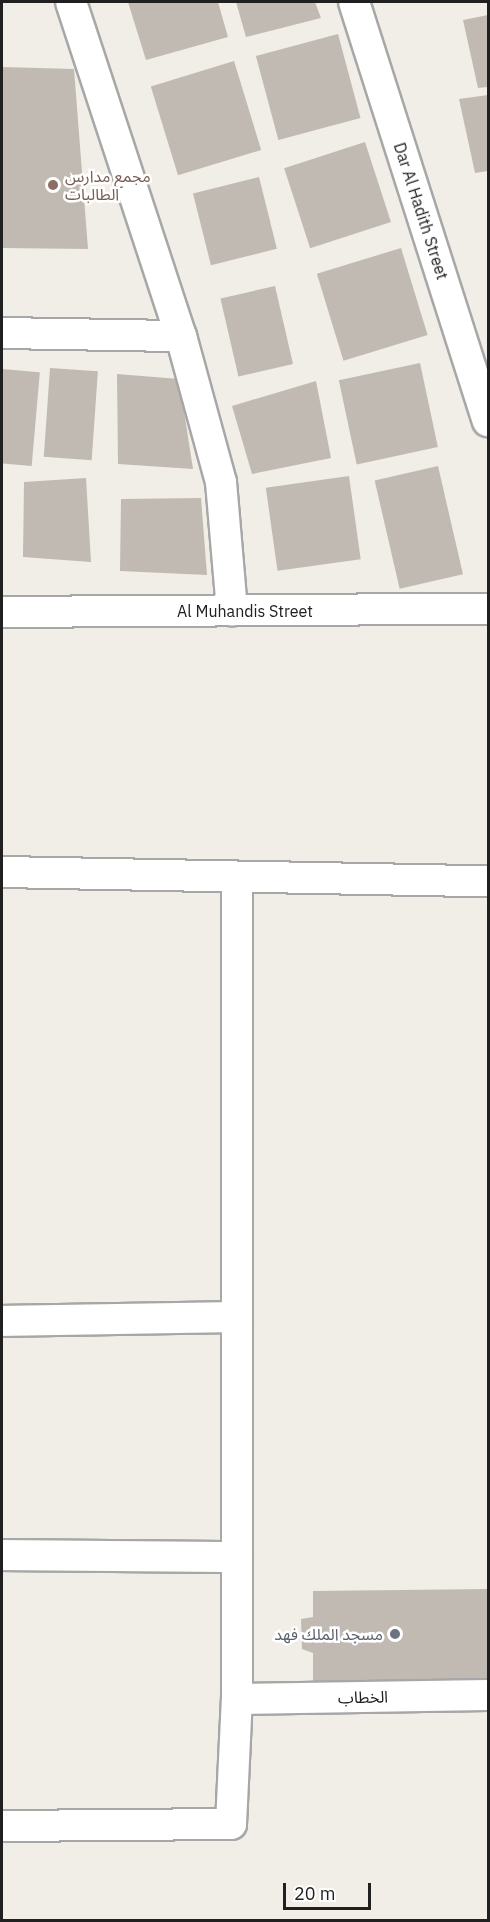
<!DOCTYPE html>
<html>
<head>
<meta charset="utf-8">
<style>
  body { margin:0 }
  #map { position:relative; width:490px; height:1922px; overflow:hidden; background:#f0eee7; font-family:"IBM Plex Sans","Noto Sans Arabic",sans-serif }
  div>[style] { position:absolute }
  .building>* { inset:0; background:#c1bab3; transform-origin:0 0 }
  .roads { filter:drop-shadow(2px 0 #a7a7a7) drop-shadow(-2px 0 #a7a7a7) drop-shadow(0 2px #a7a7a7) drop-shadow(0 -2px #a7a7a7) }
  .minor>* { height:30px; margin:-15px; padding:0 15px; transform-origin:15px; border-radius:15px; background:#fff }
  .dots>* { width:16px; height:16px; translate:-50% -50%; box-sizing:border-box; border:3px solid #fff; border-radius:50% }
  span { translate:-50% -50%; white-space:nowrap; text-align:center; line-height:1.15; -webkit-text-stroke:5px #fff; paint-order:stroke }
  .education-label { font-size:16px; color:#785e54 }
  .left { translate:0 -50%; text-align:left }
  .street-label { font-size:16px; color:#202020 }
  .worship-label { font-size:16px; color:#5b616d }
  .right { translate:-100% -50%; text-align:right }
  .frame { position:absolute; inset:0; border:3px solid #202020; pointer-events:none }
  .scale { position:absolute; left:283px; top:1883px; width:88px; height:27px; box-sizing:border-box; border:3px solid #202020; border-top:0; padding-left:8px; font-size:18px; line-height:21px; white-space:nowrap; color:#202020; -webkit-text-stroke:4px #fff; paint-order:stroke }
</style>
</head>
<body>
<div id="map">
  <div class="building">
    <div style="clip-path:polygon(128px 2px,218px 2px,228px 37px,146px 60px)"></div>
    <div style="clip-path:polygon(236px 2px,315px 2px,321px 18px,246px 37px)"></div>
    <div style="clip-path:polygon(488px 15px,488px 87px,478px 88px,463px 20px)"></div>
    <div style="left:338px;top:34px;width:87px;height:85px;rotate:75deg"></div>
    <div style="left:234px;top:61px;width:93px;height:87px;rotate:73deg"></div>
    <div style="clip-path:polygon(2px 67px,74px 69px,88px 249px,2px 248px)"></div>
    <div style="clip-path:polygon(488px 95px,488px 171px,475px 173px,459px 99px)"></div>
    <div style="left:365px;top:142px;width:84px;height:85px;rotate:72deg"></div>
    <div style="left:259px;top:177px;width:74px;height:68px;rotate:76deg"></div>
    <div style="left:401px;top:248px;width:91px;height:88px;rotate:73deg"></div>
    <div style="left:275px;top:286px;width:80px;height:56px;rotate:77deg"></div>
    <div style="left:420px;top:363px;width:86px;height:83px;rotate:78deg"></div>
    <div style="left:50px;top:368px;width:48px;height:89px;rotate:4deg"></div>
    <div style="left:2px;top:369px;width:38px;height:94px;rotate:5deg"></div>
    <div style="clip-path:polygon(117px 374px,179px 379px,193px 469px,118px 464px)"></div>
    <div style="clip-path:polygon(316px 381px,331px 458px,252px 474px,232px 406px)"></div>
    <div style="left:438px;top:466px;width:111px;height:65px;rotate:77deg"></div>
    <div style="left:349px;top:476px;width:84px;height:84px;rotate:82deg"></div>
    <div style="clip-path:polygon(86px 478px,91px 562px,23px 557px,24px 482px)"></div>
    <div style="clip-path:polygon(201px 498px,207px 575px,120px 571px,121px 499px)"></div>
    <div style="clip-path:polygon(488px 1589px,488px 1680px,313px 1683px,313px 1653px,302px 1649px,301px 1619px,313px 1617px,313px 1591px)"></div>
  </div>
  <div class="roads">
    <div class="minor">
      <div style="left:71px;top:2px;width:352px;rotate:71.8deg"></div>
      <div style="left:181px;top:336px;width:151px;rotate:74.7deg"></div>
      <div style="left:221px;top:482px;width:129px;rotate:85.1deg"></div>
      <div style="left:354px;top:2px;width:440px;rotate:72.3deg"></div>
      <div style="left:2px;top:333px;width:179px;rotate:1deg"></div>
      <div style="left:2px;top:612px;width:486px;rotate:-0.4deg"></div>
      <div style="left:2px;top:872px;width:486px;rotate:1.1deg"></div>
      <div style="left:2px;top:1321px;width:235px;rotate:-1deg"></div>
      <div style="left:2px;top:1555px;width:235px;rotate:0.5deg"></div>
      <div style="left:237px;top:1699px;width:251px;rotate:-0.9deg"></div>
      <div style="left:2px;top:1826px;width:229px;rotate:-0.5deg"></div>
      <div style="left:231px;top:1824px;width:125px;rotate:-87.3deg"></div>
      <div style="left:237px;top:1699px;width:822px;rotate:-90deg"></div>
    </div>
  </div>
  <div class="dots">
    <div style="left:53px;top:185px;background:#8d6e63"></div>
    <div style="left:395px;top:1634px;background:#6b7280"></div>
  </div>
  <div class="education-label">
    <span class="left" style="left:65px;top:185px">مجمع مدارس<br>الطالبات</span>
  </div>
  <div class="street-label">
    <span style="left:421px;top:211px;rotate:72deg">Dar Al Hadith Street</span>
    <span style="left:245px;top:611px">Al Muhandis Street</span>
    <span style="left:363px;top:1697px;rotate:-1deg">الخطاب</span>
  </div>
  <div class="worship-label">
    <span class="right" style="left:383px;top:1634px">مسجد الملك فهد</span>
  </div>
  <div class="frame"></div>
  <div class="scale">20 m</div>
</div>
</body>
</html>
